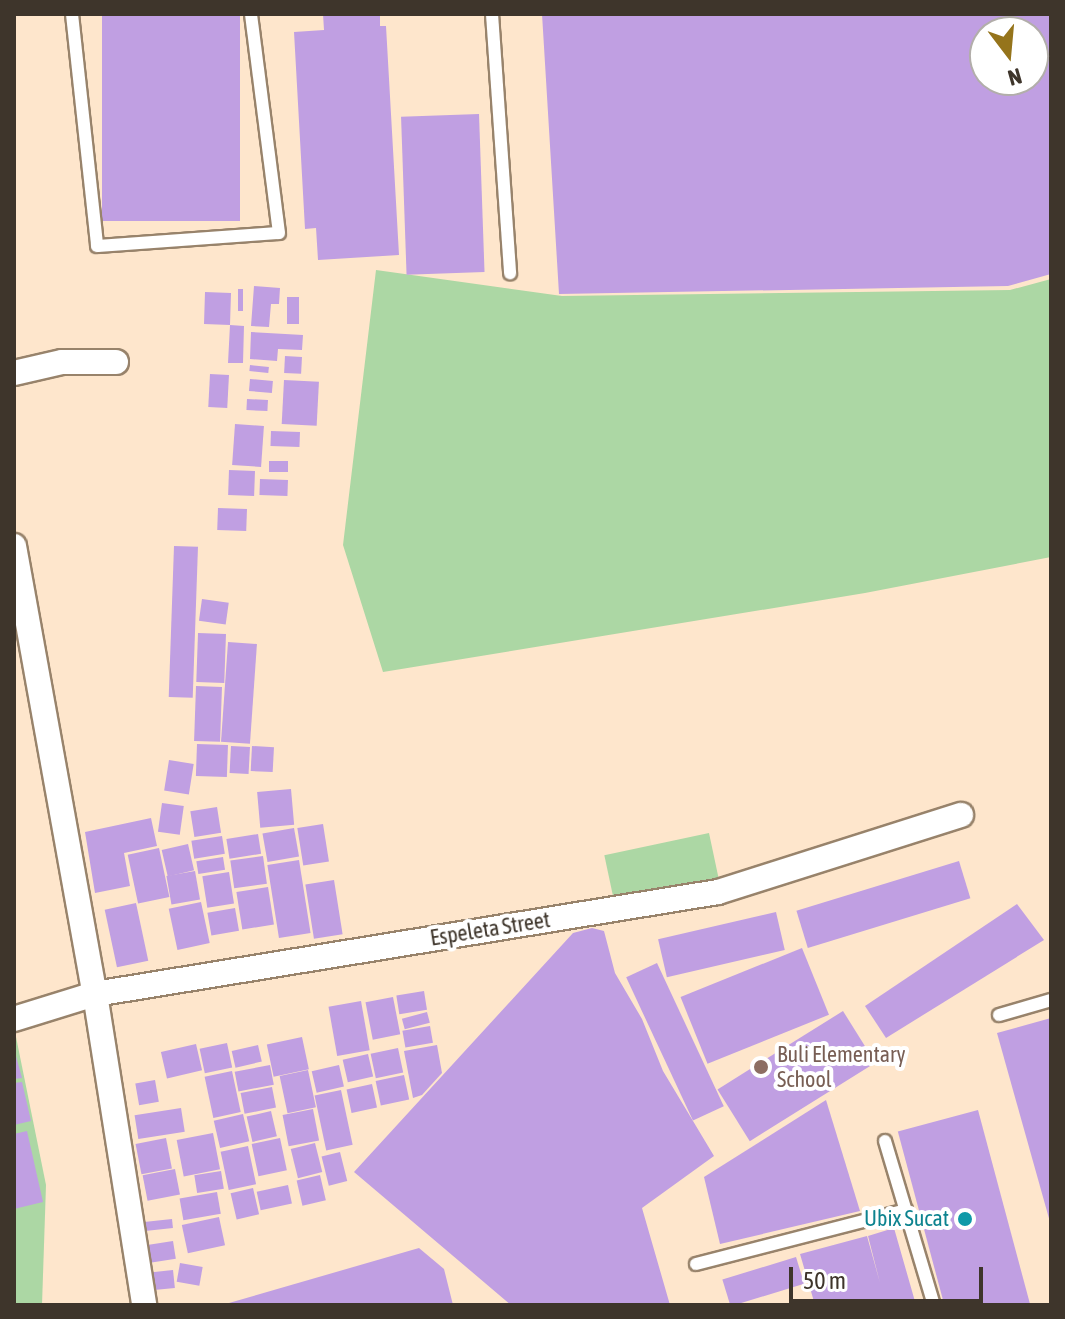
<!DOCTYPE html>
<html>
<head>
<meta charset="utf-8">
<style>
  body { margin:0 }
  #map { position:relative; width:1065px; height:1319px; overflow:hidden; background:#fee6cc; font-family:"Asap Condensed",sans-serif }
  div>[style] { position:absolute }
  .green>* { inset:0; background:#acd7a4; transform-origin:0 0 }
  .building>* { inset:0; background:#c09fe2; transform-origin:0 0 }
  .roads { filter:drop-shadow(2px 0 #98836b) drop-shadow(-2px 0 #98836b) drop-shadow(0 2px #98836b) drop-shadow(0 -2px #98836b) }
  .lane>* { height:12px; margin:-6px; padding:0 6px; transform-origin:6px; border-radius:6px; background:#fff }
  .street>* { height:24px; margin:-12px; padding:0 12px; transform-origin:12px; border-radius:12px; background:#fff }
  .dots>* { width:22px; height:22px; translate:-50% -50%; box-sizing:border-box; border:4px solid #fff; border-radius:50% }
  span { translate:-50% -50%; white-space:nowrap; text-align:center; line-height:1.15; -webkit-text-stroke:8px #fff; paint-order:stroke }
  .street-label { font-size:22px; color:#3e352b }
  .education-label { font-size:22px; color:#785e54 }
  .left { translate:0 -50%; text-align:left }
  .culture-label { font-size:22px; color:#0d838f }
  .right { translate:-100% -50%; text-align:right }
  .frame { position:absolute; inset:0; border:16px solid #3e352b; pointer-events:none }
  .north { position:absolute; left:969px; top:16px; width:80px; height:80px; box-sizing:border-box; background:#fff; border:2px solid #b2aeaa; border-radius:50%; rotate:164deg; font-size:22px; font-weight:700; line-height:32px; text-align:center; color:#3e352b }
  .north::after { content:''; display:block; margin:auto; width:28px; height:36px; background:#95741b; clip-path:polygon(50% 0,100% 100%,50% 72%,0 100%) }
  .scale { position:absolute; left:789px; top:1267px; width:194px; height:36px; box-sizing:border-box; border:4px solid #3e352b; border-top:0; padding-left:10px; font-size:24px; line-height:28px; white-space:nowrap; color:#3e352b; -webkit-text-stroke:6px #fff; paint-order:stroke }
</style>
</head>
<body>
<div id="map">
  <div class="green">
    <div style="clip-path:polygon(376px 270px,562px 296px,1010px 290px,1051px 279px,1051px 557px,865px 593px,383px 672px,343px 545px)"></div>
    <div style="left:709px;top:833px;width:49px;height:107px;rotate:78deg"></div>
    <div style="clip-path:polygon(14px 1027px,46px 1185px,42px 1305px,14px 1305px)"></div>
  </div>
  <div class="building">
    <div style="left:102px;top:14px;width:138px;height:207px"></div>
    <div style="clip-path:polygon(323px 14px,380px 14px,380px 26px,386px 26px,399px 255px,318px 260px,316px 228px,305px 229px,294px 32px,324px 30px)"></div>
    <div style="clip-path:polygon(evenodd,542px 14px,1051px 14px,1051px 274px,1008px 286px,559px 294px,542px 14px,985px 32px,1033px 32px,1033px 80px,985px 80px,985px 32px)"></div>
    <div style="left:479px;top:114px;width:158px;height:78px;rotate:88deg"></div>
    <div style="clip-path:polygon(254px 286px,280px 288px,279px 304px,271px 304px,269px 327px,251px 326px)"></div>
    <div style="left:238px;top:289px;width:5px;height:22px"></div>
    <div style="clip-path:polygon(205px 292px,231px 293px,230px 325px,244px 326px,243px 363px,228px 363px,230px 325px,204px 324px)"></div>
    <div style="left:287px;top:297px;width:12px;height:27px"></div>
    <div style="clip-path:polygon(251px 332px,303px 335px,302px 350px,278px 349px,277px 361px,250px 359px)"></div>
    <div style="left:285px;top:356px;width:17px;height:17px;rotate:3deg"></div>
    <div style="left:250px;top:365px;width:19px;height:6px;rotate:6deg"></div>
    <div style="left:210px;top:374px;width:19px;height:33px;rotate:3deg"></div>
    <div style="left:250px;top:379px;width:23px;height:12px;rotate:5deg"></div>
    <div style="left:284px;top:380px;width:35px;height:44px;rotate:3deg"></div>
    <div style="left:247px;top:399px;width:21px;height:11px;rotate:3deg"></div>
    <div style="left:235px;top:424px;width:29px;height:41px;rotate:4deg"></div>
    <div style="left:271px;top:431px;width:29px;height:15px;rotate:2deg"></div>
    <div style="left:269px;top:461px;width:19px;height:11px"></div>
    <div style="left:229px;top:470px;width:26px;height:25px;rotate:2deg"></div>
    <div style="left:260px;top:479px;width:28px;height:16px;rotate:2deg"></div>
    <div style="left:218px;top:508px;width:29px;height:22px;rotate:2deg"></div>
    <div style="left:174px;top:546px;width:24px;height:151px;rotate:2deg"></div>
    <div style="left:202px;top:599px;width:27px;height:22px;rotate:8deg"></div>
    <div style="left:198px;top:633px;width:28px;height:49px;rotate:2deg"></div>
    <div style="left:228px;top:642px;width:29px;height:100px;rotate:4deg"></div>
    <div style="left:196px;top:686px;width:26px;height:55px;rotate:2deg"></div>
    <div style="left:197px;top:744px;width:31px;height:32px;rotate:2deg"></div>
    <div style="left:231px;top:746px;width:19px;height:27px;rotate:3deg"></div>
    <div style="left:252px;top:746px;width:22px;height:25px;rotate:3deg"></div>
    <div style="left:169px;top:760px;width:25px;height:31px;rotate:9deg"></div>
    <div style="left:291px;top:789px;width:36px;height:34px;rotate:85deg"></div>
    <div style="left:162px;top:803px;width:22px;height:29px;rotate:8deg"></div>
    <div style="left:217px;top:807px;width:26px;height:27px;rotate:81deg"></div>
    <div style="clip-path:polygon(151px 818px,157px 846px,124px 853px,130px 886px,95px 893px,85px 832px)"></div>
    <div style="left:323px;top:824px;width:38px;height:26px;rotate:81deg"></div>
    <div style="left:294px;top:828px;width:29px;height:32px;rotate:80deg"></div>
    <div style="left:258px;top:834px;width:20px;height:32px;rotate:81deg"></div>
    <div style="left:222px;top:836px;width:18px;height:31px;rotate:81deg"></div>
    <div style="left:188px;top:844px;width:27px;height:27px;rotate:77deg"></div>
    <div style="left:159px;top:848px;width:50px;height:32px;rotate:78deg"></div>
    <div style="left:263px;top:856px;width:28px;height:33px;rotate:82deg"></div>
    <div style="left:223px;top:857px;width:13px;height:27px;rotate:81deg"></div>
    <div style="left:299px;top:860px;width:74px;height:32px;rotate:81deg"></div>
    <div style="left:959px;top:861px;width:39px;height:170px;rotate:73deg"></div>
    <div style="left:195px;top:871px;width:29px;height:29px;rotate:80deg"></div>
    <div style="left:229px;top:872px;width:32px;height:27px;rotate:81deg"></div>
    <div style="left:334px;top:880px;width:55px;height:29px;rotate:81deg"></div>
    <div style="left:268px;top:887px;width:38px;height:32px;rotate:81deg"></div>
    <div style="left:201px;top:902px;width:42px;height:33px;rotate:78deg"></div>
    <div style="left:136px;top:903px;width:59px;height:32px;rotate:78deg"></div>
    <div style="clip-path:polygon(1017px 904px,1044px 940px,886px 1038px,865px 1006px)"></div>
    <div style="left:235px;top:908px;width:23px;height:28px;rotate:80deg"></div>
    <div style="left:776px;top:912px;width:39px;height:121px;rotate:77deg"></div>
    <div style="clip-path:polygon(592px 928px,604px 931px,615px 973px,642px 1019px,663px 1071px,714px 1156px,642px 1208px,670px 1305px,511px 1305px,354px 1172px,573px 933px)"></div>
    <div style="left:802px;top:948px;width:72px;height:131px;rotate:68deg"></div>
    <div style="left:657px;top:963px;width:158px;height:34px;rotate:65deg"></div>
    <div style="left:424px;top:991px;width:19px;height:28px;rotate:81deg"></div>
    <div style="left:393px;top:997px;width:38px;height:28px;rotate:79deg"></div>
    <div style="left:361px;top:1001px;width:50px;height:33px;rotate:80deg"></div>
    <div style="left:843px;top:1011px;width:61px;height:148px;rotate:58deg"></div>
    <div style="left:427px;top:1012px;width:11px;height:26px;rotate:75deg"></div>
    <div style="clip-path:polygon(1051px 1018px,1051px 1222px,1050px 1222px,997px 1033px)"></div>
    <div style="left:430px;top:1026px;width:17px;height:28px;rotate:80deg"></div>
    <div style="left:302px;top:1037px;width:33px;height:36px;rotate:78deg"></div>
    <div style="left:227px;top:1043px;width:25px;height:28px;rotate:78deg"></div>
    <div style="left:196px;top:1044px;width:27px;height:36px;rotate:77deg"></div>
    <div style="left:258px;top:1045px;width:17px;height:27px;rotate:77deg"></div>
    <div style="clip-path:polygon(437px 1045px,442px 1073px,422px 1095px,413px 1098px,404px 1051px)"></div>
    <div style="left:398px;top:1048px;width:25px;height:28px;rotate:78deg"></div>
    <div style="clip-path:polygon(14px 1049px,22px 1078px,14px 1079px)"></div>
    <div style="left:368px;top:1054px;width:23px;height:26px;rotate:77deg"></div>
    <div style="left:270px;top:1065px;width:20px;height:36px;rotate:79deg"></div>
    <div style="left:339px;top:1065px;width:22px;height:28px;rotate:77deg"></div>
    <div style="left:308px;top:1070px;width:38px;height:29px;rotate:78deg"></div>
    <div style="left:232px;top:1071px;width:42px;height:28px;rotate:78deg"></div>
    <div style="left:404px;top:1075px;width:25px;height:29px;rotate:78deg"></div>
    <div style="left:155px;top:1080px;width:22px;height:20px;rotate:80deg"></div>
    <div style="clip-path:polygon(22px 1082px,31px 1121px,14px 1125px,14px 1083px)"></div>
    <div style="left:372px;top:1084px;width:24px;height:26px;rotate:78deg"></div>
    <div style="left:272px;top:1087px;width:21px;height:32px;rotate:79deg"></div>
    <div style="left:341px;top:1090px;width:56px;height:27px;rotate:78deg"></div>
    <div style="clip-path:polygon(826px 1100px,860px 1211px,720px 1244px,704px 1177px)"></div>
    <div style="left:181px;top:1108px;width:24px;height:47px;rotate:81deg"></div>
    <div style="left:313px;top:1109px;width:32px;height:31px;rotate:79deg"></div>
    <div style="left:978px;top:1110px;width:202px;height:83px;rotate:75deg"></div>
    <div style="left:271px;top:1111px;width:26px;height:25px;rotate:77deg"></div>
    <div style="left:243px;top:1114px;width:28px;height:30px;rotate:77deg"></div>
    <div style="clip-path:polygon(27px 1131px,43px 1202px,14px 1209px,14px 1134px)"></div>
    <div style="left:213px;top:1133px;width:37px;height:37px;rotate:79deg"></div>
    <div style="left:166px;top:1138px;width:31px;height:31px;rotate:79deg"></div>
    <div style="left:280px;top:1138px;width:33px;height:29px;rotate:78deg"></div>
    <div style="left:315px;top:1143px;width:30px;height:25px;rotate:76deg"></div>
    <div style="left:248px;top:1146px;width:39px;height:28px;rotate:78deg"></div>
    <div style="left:340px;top:1152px;width:30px;height:19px;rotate:76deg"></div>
    <div style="left:175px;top:1169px;width:26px;height:33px;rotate:79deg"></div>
    <div style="left:221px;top:1171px;width:18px;height:27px;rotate:81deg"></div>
    <div style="left:320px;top:1175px;width:26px;height:24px;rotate:77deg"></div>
    <div style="left:288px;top:1185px;width:19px;height:32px;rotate:78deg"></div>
    <div style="left:253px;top:1188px;width:27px;height:23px;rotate:77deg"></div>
    <div style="left:217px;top:1192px;width:22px;height:38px;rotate:80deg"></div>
    <div style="left:219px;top:1217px;width:29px;height:38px;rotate:78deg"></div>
    <div style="left:172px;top:1219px;width:9px;height:28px;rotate:84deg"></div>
    <div style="clip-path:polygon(894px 1228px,916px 1305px,815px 1305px,800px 1254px,867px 1236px,880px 1283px,868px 1236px)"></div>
    <div style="left:173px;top:1241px;width:18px;height:26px;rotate:81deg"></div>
    <div style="clip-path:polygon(419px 1248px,444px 1269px,453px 1305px,222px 1305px)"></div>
    <div style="left:796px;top:1257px;width:28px;height:77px;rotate:73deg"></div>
    <div style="left:180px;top:1263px;width:23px;height:19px;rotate:10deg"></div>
    <div style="left:173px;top:1270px;width:18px;height:21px;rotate:84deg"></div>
  </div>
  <div class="roads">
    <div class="lane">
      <div style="left:72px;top:14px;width:233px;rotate:83.8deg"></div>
      <div style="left:97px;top:246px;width:182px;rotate:-4.1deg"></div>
      <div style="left:279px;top:233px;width:221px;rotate:-97.3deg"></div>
      <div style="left:492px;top:14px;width:260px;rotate:86deg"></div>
      <div style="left:999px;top:1015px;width:54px;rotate:-16.1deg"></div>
      <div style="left:885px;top:1141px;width:171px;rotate:73.4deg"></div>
      <div style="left:696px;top:1264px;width:217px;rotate:-14.4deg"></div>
    </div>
    <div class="street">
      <div style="left:14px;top:373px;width:49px;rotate:-12.9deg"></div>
      <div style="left:62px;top:362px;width:54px"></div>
      <div style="left:14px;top:546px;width:455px;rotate:79.8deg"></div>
      <div style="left:95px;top:994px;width:315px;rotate:81deg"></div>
      <div style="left:14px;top:1019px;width:85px;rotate:-17.2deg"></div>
      <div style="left:95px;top:994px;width:631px;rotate:-9.3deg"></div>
      <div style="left:718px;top:892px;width:255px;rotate:-17.6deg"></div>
    </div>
  </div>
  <div class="dots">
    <div style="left:761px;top:1067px;background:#8d6e63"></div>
    <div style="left:965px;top:1219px;background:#0f9aa8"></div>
  </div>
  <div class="street-label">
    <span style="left:490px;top:929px;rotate:-9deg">Espeleta Street</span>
  </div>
  <div class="education-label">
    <span class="left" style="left:777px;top:1067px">Buli Elementary<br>School</span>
  </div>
  <div class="culture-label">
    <span class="right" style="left:949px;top:1219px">Ubix Sucat</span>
  </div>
  <div class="frame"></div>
  <div class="north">N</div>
  <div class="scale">50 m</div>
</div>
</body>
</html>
